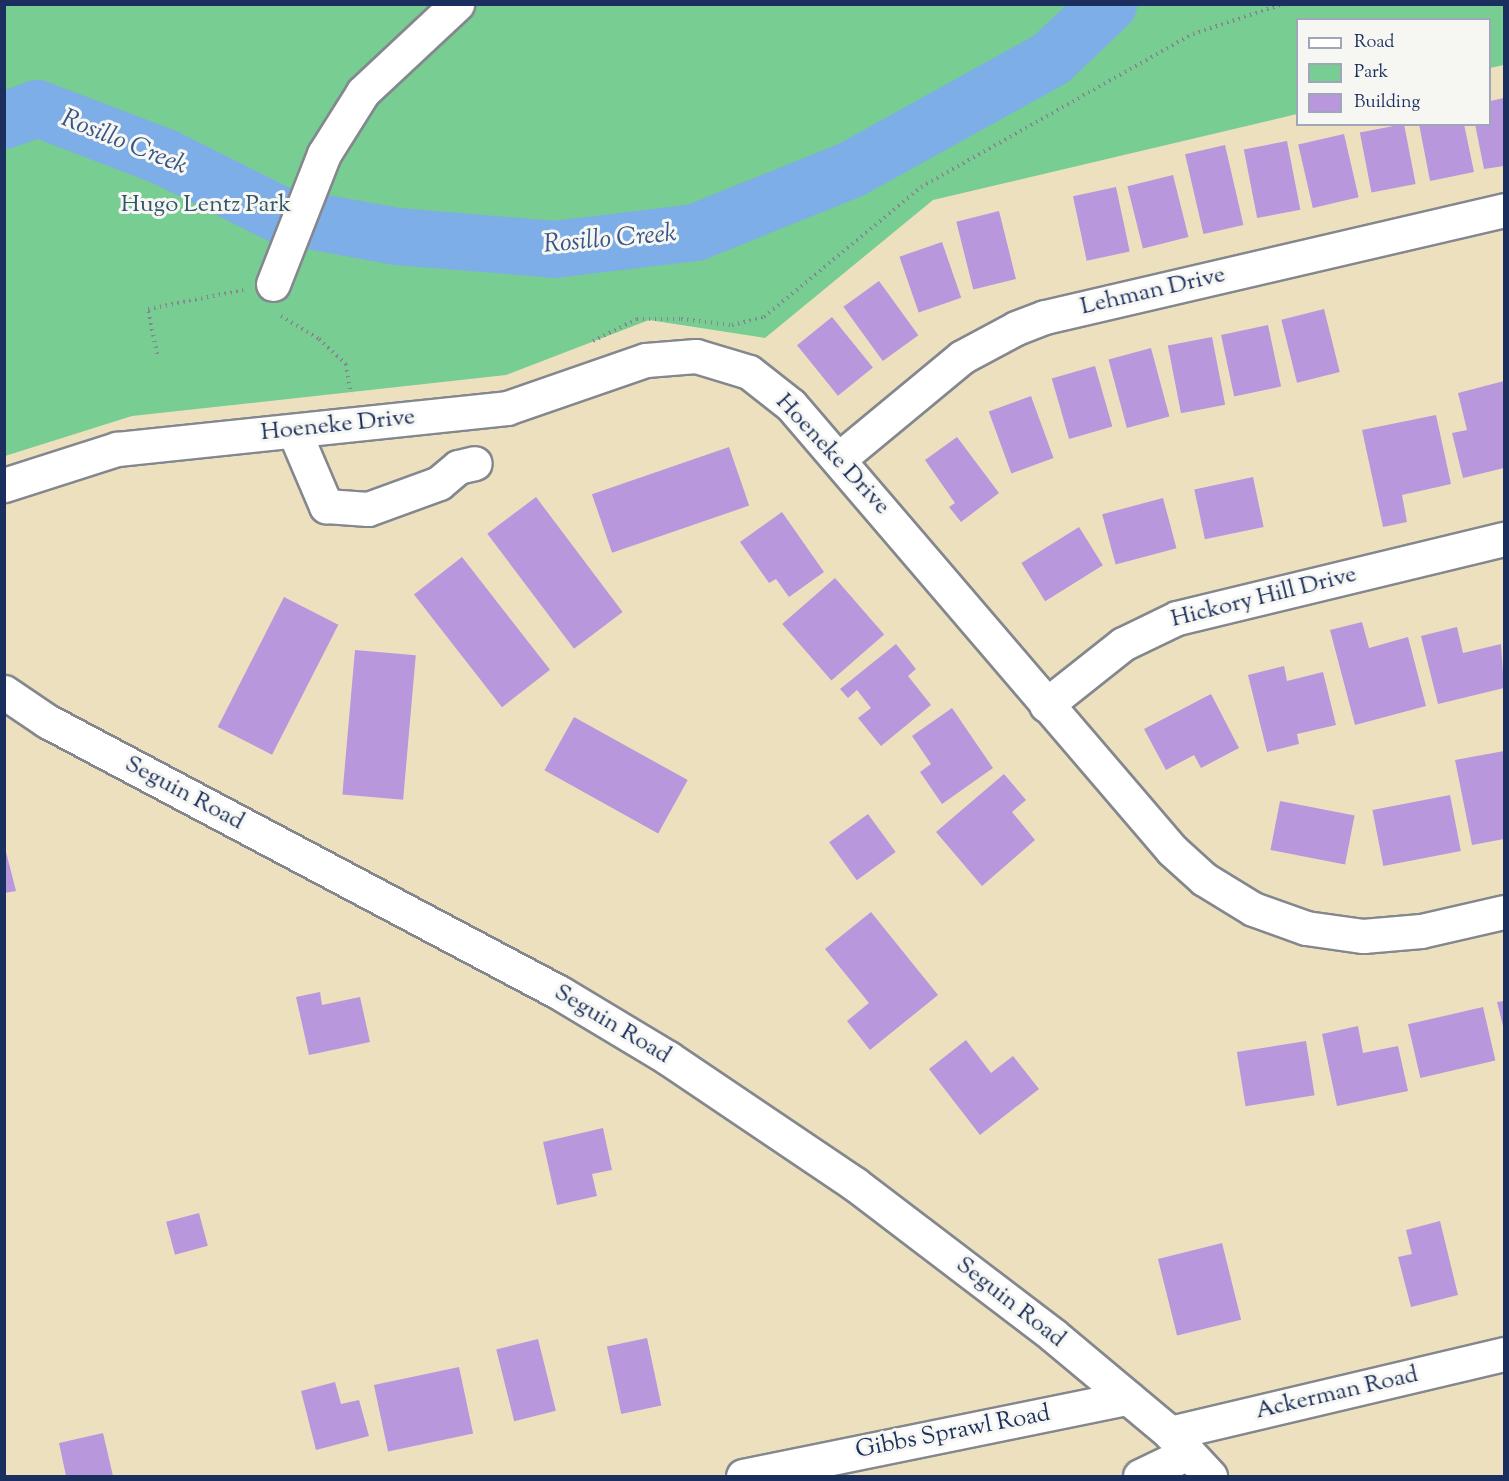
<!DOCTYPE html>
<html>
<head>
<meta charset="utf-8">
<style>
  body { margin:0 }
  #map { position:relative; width:1509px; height:1481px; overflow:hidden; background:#ede0bf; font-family:"Sorts Mill Goudy",serif }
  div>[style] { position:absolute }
  .green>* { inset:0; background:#77cd92 }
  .river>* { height:57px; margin:-28.5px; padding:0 28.5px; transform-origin:28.5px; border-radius:28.5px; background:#7daee8 }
  .building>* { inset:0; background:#b897dd; transform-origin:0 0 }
  .path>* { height:4px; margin-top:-2px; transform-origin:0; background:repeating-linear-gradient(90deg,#84888e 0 1.5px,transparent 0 6px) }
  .roads { filter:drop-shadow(2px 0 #84888e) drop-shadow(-2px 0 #84888e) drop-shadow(0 2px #84888e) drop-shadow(0 -2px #84888e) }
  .minor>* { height:33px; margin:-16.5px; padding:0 16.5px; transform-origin:16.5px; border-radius:16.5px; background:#fff }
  span { translate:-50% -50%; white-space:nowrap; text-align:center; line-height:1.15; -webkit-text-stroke:6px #f6f6f2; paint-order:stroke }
  .park-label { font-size:24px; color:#32566b }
  .street-label { font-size:24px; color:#1b2f5e }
  .water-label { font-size:26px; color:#385587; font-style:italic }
  .frame { position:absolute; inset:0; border:6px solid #1b2f5e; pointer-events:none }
  .legend { position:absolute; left:1296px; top:18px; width:195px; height:108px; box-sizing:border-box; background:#f6f6f2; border:2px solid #9ea6b7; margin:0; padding:8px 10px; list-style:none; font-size:18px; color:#1b2f5e }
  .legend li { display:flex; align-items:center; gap:12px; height:30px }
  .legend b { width:30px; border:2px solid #9ea6b7 }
</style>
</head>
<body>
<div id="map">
  <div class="green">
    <div style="clip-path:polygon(5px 5px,1504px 5px,1504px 65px,1490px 68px,1490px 20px,1298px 20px,1297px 114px,933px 200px,765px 338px,649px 320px,506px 375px,132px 416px,5px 456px)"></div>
  </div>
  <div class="river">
    <div style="left:4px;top:120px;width:35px;rotate:-20deg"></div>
    <div style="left:37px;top:108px;width:137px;rotate:20.9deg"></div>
    <div style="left:165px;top:157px;width:130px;rotate:26.6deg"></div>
    <div style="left:281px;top:215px;width:118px;rotate:10.3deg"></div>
    <div style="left:397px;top:236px;width:158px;rotate:4.7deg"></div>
    <div style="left:554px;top:249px;width:142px;rotate:-6.9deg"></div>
    <div style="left:695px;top:232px;width:168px;rotate:-22deg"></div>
    <div style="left:851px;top:169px;width:229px;rotate:-29deg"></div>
    <div style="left:1051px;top:58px;width:79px;rotate:-43.5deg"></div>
  </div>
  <div class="building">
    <div style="clip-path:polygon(1504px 98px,1504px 166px,1484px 169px,1475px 124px,1490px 124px,1490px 101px)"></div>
    <div style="left:1404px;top:124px;width:61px;height:45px;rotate:79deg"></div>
    <div style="clip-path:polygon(1419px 124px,1464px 124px,1474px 172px,1430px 181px)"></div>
    <div style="left:1344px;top:134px;width:65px;height:47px;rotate:77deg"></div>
    <div style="left:1287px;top:141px;width:70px;height:44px;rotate:79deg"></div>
    <div style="left:1225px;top:145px;width:82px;height:41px;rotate:77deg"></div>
    <div style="left:1173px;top:175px;width:64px;height:47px;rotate:76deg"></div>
    <div style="left:1116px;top:187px;width:66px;height:44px;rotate:78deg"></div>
    <div style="left:999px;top:211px;width:70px;height:44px;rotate:76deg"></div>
    <div style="left:942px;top:242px;width:59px;height:45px;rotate:71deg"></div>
    <div style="left:879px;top:281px;width:67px;height:44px;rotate:54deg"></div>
    <div style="left:1324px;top:309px;width:65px;height:44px;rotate:76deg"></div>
    <div style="left:832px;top:317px;width:65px;height:45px;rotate:51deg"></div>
    <div style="left:1268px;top:325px;width:63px;height:48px;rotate:78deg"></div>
    <div style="left:1212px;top:337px;width:69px;height:45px;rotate:79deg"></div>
    <div style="left:1151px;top:348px;width:71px;height:44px;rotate:75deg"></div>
    <div style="left:1095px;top:366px;width:63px;height:45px;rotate:74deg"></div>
    <div style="clip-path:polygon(1504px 381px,1504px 468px,1463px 478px,1452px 433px,1467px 430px,1458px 393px)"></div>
    <div style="left:1031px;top:396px;width:66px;height:45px;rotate:70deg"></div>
    <div style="clip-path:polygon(1436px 415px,1451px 484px,1402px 495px,1407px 522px,1383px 527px,1362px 430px)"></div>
    <div style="clip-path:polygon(957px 437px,999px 493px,961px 522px,949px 507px,955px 503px,925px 460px)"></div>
    <div style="left:729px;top:447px;width:62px;height:145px;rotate:71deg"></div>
    <div style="left:1253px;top:477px;width:51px;height:60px;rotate:78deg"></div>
    <div style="left:536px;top:497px;width:144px;height:61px;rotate:53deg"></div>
    <div style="left:1163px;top:498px;width:52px;height:63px;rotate:75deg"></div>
    <div style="clip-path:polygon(782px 512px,824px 572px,789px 597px,776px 579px,769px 583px,740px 542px)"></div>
    <div style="left:1079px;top:527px;width:45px;height:68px;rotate:58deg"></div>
    <div style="left:462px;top:557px;width:143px;height:61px;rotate:52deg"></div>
    <div style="left:835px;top:578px;width:75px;height:70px;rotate:49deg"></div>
    <div style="left:284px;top:597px;width:61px;height:146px;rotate:27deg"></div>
    <div style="clip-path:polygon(1362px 622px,1369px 648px,1408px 637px,1426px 706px,1355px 725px,1330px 630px)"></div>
    <div style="clip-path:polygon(1457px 627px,1463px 653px,1501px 644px,1504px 688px,1438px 704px,1421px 636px)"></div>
    <div style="clip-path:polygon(896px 644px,916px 669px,908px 676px,931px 705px,881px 746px,858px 718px,871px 708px,857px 690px,848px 698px,840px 689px)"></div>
    <div style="left:355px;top:650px;width:61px;height:145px;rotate:5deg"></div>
    <div style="clip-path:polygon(1284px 666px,1287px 681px,1323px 672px,1336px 725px,1297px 734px,1299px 744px,1267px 752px,1248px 675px)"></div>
    <div style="clip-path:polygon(1211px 694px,1239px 748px,1201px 768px,1194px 755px,1166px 770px,1144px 729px)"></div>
    <div style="clip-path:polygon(952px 708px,993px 768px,942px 804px,920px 772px,931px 764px,912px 736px)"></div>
    <div style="left:574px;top:717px;width:130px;height:61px;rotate:29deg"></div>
    <div style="clip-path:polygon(1504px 751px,1504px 839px,1472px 845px,1455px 760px)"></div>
    <div style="clip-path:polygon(1004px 774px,1026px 800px,1012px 812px,1035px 840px,982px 886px,936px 832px)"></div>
    <div style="left:1450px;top:795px;width:57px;height:79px;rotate:79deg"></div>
    <div style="left:1280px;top:801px;width:76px;height:50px;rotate:11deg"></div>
    <div style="left:868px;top:814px;width:47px;height:48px;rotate:54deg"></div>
    <div style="clip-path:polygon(4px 844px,16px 891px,4px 893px)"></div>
    <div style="clip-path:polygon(871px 912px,938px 995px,870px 1050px,847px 1021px,869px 1003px,825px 949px)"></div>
    <div style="clip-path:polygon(320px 992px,322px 1005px,360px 997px,370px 1042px,309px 1055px,296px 997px)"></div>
    <div style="clip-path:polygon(1504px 1001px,1504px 1030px,1497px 1002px)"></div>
    <div style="left:1483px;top:1007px;width:55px;height:77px;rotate:77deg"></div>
    <div style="clip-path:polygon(1358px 1026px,1363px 1053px,1398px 1046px,1408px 1091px,1337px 1106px,1322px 1034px)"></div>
    <div style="clip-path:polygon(966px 1040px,991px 1073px,1013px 1056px,1039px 1089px,980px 1135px,929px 1069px)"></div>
    <div style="left:1306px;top:1041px;width:55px;height:70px;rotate:81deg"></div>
    <div style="clip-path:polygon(603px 1128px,612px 1170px,592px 1174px,597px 1196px,557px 1205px,543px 1142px)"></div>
    <div style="left:199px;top:1213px;width:34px;height:34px;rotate:75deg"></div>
    <div style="clip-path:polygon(1440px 1221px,1458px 1295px,1411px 1307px,1398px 1257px,1412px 1254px,1406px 1230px)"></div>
    <div style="left:1222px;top:1243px;width:79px;height:66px;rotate:76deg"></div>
    <div style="left:647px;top:1338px;width:69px;height:41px;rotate:78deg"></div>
    <div style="left:538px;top:1339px;width:74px;height:43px;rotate:76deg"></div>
    <div style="left:459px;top:1367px;width:68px;height:87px;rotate:78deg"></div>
    <div style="clip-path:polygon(335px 1382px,341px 1404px,359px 1400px,369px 1436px,316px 1450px,301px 1391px)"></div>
    <div style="clip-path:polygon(103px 1433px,113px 1476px,66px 1476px,59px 1443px)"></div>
  </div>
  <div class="path">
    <div style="left:281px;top:316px;width:44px;rotate:31.2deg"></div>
    <div style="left:319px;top:339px;width:37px;rotate:43deg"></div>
    <div style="left:346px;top:364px;width:30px;rotate:81deg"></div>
    <div style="left:593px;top:341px;width:49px;rotate:-26.6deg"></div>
    <div style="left:637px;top:319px;width:44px"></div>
    <div style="left:681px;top:319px;width:51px;rotate:6.7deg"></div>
    <div style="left:732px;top:325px;width:33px;rotate:-14deg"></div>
    <div style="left:764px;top:317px;width:204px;rotate:-39.6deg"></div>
    <div style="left:921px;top:187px;width:312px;rotate:-29.4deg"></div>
    <div style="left:1193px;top:34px;width:95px;rotate:-18.4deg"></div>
    <div style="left:157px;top:354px;width:46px;rotate:-101.3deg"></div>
    <div style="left:148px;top:309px;width:97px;rotate:-11.3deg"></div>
  </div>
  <div class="roads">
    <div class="minor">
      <div style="left:273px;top:284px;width:140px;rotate:-68.6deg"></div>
      <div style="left:324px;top:154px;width:73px;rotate:-57.8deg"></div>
      <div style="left:363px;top:92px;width:129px;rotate:-43.1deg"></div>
      <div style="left:294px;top:431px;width:82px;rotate:66.9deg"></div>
      <div style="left:326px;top:506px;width:42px;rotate:4.1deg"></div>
      <div style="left:368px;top:509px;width:76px;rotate:-20.1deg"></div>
      <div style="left:439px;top:483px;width:25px;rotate:-40deg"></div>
      <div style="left:458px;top:467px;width:17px;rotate:-13deg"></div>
      <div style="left:840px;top:458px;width:158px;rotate:-39.6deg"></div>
      <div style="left:962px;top:357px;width:61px;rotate:-28.2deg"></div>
      <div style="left:1016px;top:328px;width:31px;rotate:-21deg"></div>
      <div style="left:1045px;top:317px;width:471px;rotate:-13.1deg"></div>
      <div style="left:4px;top:485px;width:119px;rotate:-17.7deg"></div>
      <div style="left:117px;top:449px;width:392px;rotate:-6deg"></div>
      <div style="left:507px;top:408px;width:147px;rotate:-19.1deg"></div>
      <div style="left:646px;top:360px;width:50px;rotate:-4.6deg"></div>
      <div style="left:696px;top:356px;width:55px;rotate:16.8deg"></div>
      <div style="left:749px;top:372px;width:53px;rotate:38.2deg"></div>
      <div style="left:791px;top:405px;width:586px;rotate:49.43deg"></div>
      <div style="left:1172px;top:850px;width:43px;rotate:42.2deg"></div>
      <div style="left:1204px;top:879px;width:57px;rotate:31.5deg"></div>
      <div style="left:1253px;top:909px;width:56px;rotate:19.7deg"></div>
      <div style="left:1306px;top:928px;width:58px;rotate:8deg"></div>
      <div style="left:1363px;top:936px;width:58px;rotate:-4.9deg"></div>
      <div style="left:1421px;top:931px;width:85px;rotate:-12.9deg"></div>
      <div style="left:4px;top:692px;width:52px;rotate:34deg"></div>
      <div style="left:47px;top:721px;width:581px;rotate:27.93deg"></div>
      <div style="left:560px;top:993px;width:126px;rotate:31deg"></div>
      <div style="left:668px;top:1058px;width:225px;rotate:34deg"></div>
      <div style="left:855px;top:1184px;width:249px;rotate:37.3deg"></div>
      <div style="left:1053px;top:1335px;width:153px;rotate:39.9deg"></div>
      <div style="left:1170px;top:1433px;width:59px;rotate:47.1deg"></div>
      <div style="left:1046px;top:705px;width:98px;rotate:-38.4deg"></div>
      <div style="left:1123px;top:644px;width:60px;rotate:-25.7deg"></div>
      <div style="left:1177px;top:618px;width:336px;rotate:-13.6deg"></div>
      <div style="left:1170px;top:1433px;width:343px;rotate:-13.3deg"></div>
      <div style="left:743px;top:1476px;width:393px;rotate:-11.5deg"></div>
      <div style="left:1140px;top:1476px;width:53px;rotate:-25.6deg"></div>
    </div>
  </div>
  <div class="park-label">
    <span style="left:206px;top:206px">Hugo Lentz Park</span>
  </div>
  <div class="street-label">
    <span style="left:1153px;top:292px;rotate:-13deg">Lehman Drive</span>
    <span style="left:338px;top:426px;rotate:-6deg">Hoeneke Drive</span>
    <span style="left:832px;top:455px;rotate:47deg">Hoeneke Drive</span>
    <span style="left:1264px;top:598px;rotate:-14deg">Hickory Hill Drive</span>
    <span style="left:184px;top:794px;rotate:28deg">Seguin Road</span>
    <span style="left:612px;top:1025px;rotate:31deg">Seguin Road</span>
    <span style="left:1010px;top:1303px;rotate:38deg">Seguin Road</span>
    <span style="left:1337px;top:1394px;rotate:-13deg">Ackerman Road</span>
    <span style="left:953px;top:1433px;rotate:-11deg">Gibbs Sprawl Road</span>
  </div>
  <div class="water-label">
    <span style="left:124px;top:143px;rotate:22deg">Rosillo Creek</span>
    <span style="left:610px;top:240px;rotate:-5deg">Rosillo Creek</span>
  </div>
  <div class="frame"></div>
  <ul class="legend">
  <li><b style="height:8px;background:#fff"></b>Road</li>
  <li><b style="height:16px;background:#77cd92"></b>Park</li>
  <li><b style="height:16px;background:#b897dd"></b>Building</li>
  </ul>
</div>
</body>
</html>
